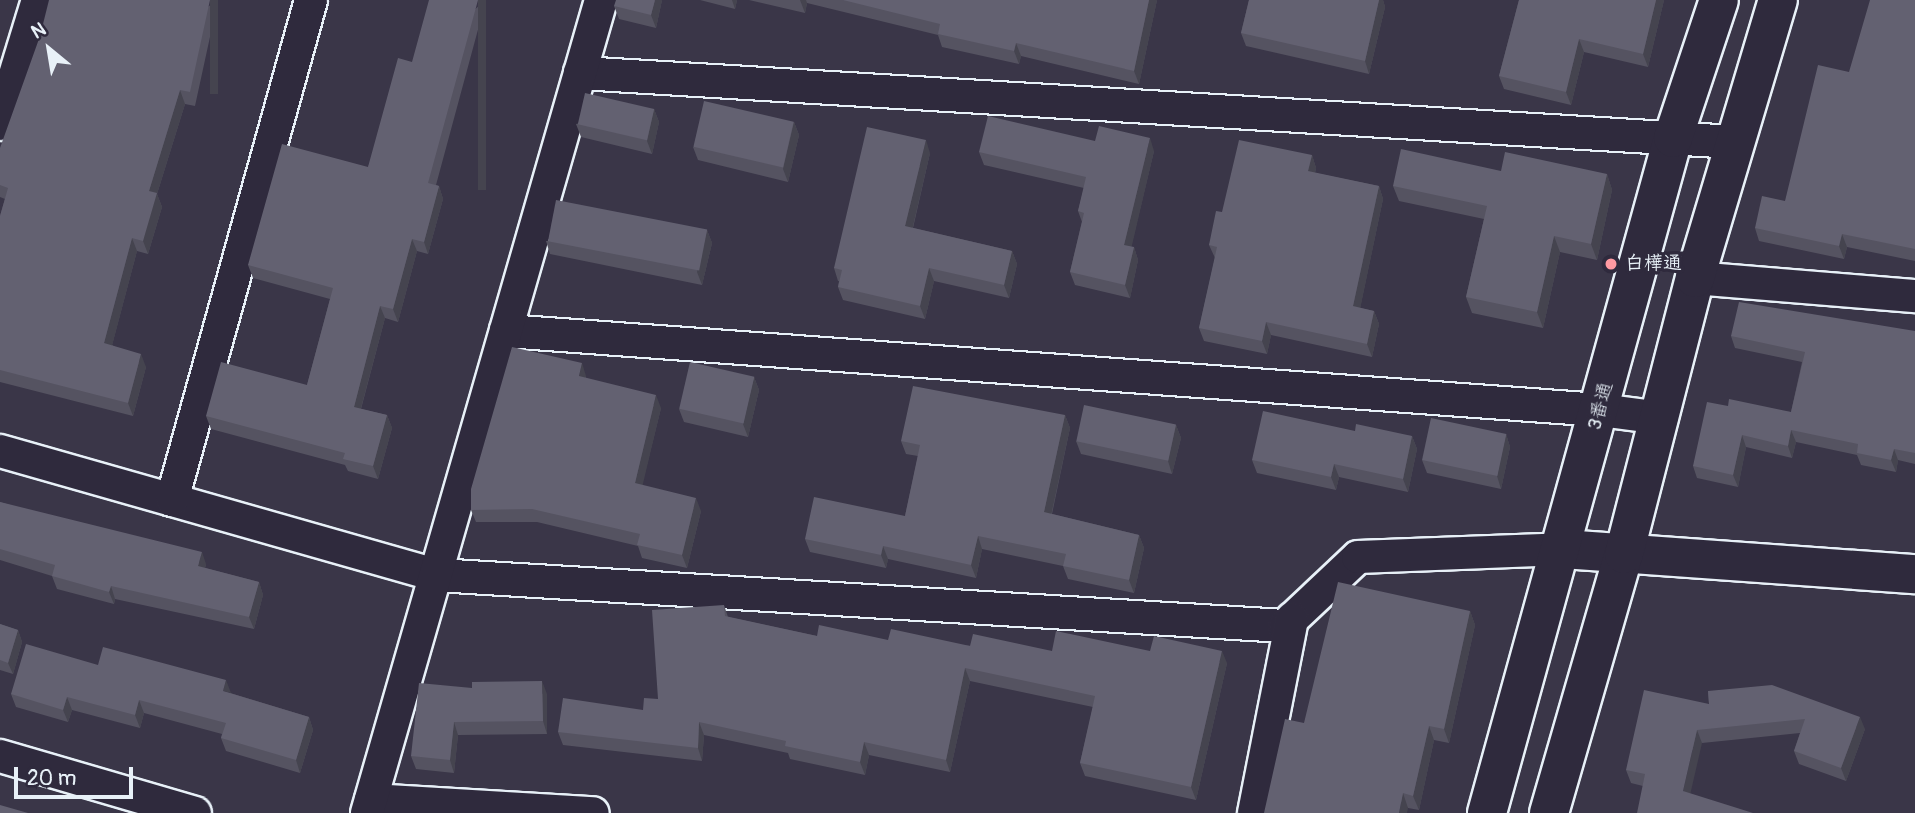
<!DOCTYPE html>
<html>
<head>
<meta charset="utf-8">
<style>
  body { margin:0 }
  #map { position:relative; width:1915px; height:813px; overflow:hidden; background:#3a3648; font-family:Pangolin,"Klee One",sans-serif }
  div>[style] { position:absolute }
  .roads { filter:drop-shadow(2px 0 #e8f1f8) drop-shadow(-2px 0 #e8f1f8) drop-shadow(0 2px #e8f1f8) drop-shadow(0 -2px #e8f1f8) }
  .street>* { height:32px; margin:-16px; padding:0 16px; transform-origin:16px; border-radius:16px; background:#2f2a3d }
  .secondary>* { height:38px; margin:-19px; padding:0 19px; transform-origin:19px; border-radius:19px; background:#2f2a3d }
  .wall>* { inset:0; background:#555361 }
  .shaded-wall>* { inset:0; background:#45444f; transform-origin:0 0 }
  .building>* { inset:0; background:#636171; transform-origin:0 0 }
  .dots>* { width:19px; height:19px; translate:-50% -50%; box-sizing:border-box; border:4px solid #2f2a3d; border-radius:50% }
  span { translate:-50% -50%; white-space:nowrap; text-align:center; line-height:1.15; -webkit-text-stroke:7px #2f2a3d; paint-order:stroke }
  .poi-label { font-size:19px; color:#e8f1f8; font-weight:700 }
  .left { translate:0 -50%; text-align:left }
  .street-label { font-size:19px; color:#e8f1f8 }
  .north { position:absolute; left:14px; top:14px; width:70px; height:70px; -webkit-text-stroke:5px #2f2a3d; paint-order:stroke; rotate:330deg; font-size:19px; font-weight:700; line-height:28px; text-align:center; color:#e8f1f8 }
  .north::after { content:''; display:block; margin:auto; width:24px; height:32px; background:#e8f1f8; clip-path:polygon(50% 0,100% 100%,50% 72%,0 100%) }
  .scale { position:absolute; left:14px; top:767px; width:119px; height:32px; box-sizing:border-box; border:4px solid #e8f1f8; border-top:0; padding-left:9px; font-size:21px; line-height:24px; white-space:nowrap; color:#e8f1f8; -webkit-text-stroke:5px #2f2a3d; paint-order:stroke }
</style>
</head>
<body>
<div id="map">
  <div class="roads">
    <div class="street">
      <div style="left:580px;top:73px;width:1157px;rotate:3.42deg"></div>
      <div style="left:0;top:124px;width:130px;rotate:-73deg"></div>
      <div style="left:1695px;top:278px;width:221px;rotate:4.7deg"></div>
      <div style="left:506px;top:331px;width:1097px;rotate:4.13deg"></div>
      <div style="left:1600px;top:410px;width:62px;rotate:7.5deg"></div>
      <div style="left:0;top:451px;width:453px;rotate:15.9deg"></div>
      <div style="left:436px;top:575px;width:851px;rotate:3.44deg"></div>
      <div style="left:1285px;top:626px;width:100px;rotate:-43.4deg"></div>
      <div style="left:1358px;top:557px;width:205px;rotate:-2.2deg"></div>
      <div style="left:172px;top:500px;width:519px;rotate:-74.46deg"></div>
      <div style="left:0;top:756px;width:203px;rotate:16.3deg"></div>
      <div style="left:371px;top:800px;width:222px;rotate:3.4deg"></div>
      <div style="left:367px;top:813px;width:846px;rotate:-73.94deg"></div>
      <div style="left:1254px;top:813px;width:198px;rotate:-78.9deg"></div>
    </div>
    <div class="secondary">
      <div style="left:1563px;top:549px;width:353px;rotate:4.1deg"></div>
      <div style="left:1487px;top:813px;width:700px;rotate:-74.59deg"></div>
      <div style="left:1673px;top:138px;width:145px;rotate:-71.6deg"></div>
      <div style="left:1549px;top:813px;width:270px;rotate:-73.9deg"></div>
      <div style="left:1624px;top:554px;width:285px;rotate:-75.6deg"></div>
      <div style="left:1695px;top:278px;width:290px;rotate:-73.4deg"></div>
    </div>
  </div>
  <div class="wall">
    <div style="clip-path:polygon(218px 0,195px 106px,185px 104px,157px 194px,162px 207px,148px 254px,137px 251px,112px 345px,146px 367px,133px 416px,0 382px,0 216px,5px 199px,0 197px,0 148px)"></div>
    <div style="clip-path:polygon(486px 0,436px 185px,439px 186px,443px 199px,428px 254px,417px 251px,398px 322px,385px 318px,361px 409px,387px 415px,392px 428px,378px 479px,348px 471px,345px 465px,211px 429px,206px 416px,307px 385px,330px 299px,253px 278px,248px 265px,368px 167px,412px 62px)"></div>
    <div style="clip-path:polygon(662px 0,656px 28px,619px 19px,614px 6px)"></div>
    <div style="clip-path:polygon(700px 0,737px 0,735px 9px)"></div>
    <div style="clip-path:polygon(749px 0,1157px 0,1139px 84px,1021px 56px,1019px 64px,942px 47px,938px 35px,807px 3px,805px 13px)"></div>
    <div style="clip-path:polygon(1249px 0,1383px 0,1385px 7px,1369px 74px,1246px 46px,1241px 33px)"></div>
    <div style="clip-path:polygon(1519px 0,1664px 0,1648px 67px,1584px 52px,1571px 105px,1504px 89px,1499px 76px)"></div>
    <div style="clip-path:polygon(1915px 0,1915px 261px,1847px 247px,1844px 259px,1759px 241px,1755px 228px,1785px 201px)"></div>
    <div style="clip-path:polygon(654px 109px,659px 122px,652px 154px,581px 137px,576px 124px)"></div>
    <div style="clip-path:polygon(794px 122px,799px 135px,788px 182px,698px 160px,693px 147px)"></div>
    <div style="clip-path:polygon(1095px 141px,1154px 151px,1131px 247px,1134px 247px,1138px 260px,1130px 298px,1075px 285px,1070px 272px,1082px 222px,1078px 211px,1084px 188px,984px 165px,979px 152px)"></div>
    <div style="clip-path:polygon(930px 153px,913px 228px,1012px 251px,1017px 264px,1009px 298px,934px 281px,925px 319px,843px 300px,838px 287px,839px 281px,838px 281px,834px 268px)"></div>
    <div style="clip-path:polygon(1312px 155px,1316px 168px,1315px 173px,1379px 186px,1383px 199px,1360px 308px,1374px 311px,1379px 324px,1372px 357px,1271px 335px,1267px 354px,1204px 341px,1199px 328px,1215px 258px,1209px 245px,1222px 212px)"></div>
    <div style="clip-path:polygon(1501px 171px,1607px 174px,1612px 190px,1597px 260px,1560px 252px,1543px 328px,1472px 313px,1466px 297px,1484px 219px,1399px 201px,1393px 186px)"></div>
    <div style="clip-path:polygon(707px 230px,712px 243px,702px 285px,550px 254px,546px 241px)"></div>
    <div style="clip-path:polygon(1915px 331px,1915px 464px,1898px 460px,1896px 472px,1861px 465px,1857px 455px,1796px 442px,1792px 458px,1746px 447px,1738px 487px,1697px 478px,1693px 466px,1728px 406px,1791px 412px,1802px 362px,1735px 348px,1731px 336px)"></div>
    <div style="clip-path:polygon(586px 376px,586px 378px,661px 408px,642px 485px,701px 511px,687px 568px,642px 558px,638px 546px,537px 522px,476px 522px,471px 510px)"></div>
    <div style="clip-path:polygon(754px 377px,759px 390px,748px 437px,684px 422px,679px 409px)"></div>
    <div style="clip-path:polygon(1065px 415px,1070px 428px,1052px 514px,1139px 535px,1144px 548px,1134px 593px,1068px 579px,1063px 566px,982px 549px,976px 578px,888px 559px,886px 568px,810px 552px,805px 539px,905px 516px,918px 456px,906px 454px,901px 441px)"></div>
    <div style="clip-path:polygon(1176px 425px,1181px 438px,1172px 474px,1081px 454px,1076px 441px)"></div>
    <div style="clip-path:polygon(1355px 431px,1412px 436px,1417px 449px,1408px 492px,1339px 477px,1336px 490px,1257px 473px,1252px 460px)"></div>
    <div style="clip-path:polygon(1506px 434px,1510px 447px,1501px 489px,1427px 473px,1422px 460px)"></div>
    <div style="clip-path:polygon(0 502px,206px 564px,205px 568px,259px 582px,263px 595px,254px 629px,115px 599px,114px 604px,57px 589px,52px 576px,0 560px)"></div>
    <div style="clip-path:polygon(724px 605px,728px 617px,817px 636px,1052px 651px,1150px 651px,1227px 663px,1196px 800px,1085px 776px,1080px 763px,1093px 707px,970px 681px,950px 772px,869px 755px,865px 775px,790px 759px,788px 753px,704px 735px,702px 761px,563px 745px,558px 732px,643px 710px,658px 699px)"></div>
    <div style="clip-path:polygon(1470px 611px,1475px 625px,1449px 743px,1434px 740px,1419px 810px,1408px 808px,1304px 723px)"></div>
    <div style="clip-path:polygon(0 624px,18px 630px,22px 642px,13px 674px,0 670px)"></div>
    <div style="clip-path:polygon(98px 665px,230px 693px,309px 717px,313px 730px,300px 773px,226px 751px,221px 738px,222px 734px,144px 713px,140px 728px,72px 710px,68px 722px,16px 707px,11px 694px)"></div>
    <div style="clip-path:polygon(472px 688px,547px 694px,547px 734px,458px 735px,454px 773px,416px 769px,411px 756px)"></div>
    <div style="clip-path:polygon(1708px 691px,1865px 729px,1846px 781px,1799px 764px,1794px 751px,1800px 733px,1702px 743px,1643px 786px,1631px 783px,1626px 770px,1709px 704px)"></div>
  </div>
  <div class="shaded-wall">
    <div style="left:210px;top:0;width:8px;height:94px"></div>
    <div style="left:478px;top:0;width:8px;height:190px"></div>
    <div style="clip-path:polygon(655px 0,662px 0,656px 28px,651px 15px)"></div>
    <div style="clip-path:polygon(732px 0,737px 0,735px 9px)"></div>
    <div style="clip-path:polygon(800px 0,806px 0,807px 3px,805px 13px)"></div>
    <div style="clip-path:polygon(1149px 0,1157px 0,1139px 84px,1134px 71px)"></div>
    <div style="clip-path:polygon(1379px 0,1383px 0,1385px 7px,1369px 74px,1365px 61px)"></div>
    <div style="clip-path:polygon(1656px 0,1664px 0,1648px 67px,1643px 54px)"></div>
    <div style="clip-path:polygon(1579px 39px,1584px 52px,1571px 105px,1566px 92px)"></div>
    <div style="clip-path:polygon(1016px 43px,1021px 56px,1019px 64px,1014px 51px)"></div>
    <div style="clip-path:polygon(180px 90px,185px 104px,157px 194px,162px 207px,148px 254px,143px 241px,149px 191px)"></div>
    <div style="clip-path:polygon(654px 109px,659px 122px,652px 154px,647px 141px)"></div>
    <div style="clip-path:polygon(794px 122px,799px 135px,788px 182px,783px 169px)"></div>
    <div style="clip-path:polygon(1150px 138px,1154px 151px,1129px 258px,1124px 245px)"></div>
    <div style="clip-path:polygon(926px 140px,930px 153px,910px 239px,905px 226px)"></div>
    <div style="clip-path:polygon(1312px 155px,1316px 168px,1313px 184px,1308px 171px)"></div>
    <div style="clip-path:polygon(1607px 174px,1612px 190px,1597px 260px,1591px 244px)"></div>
    <div style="clip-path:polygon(439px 186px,443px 199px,428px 254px,424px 242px)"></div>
    <div style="clip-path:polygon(1379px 186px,1383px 199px,1358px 319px,1353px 306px)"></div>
    <div style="clip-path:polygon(707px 230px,712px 243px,702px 285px,697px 272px)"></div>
    <div style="clip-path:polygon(1842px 234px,1847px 247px,1844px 259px,1839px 246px)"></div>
    <div style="clip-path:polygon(1554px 236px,1560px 252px,1543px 328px,1537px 312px)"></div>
    <div style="clip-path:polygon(132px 238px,137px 251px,109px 357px,104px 343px)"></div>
    <div style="clip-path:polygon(412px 239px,417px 251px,398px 322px,393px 309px)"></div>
    <div style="clip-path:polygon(1134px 247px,1138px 260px,1130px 298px,1125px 285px)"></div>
    <div style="clip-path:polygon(1012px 251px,1017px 264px,1009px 298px,1004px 285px)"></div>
    <div style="clip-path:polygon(929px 268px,934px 281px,925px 319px,920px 306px)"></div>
    <div style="clip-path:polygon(380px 306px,385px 318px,358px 419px,354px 407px)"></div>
    <div style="clip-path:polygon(1374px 311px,1379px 324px,1372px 357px,1367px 344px)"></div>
    <div style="clip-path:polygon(1266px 322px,1271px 335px,1267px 354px,1262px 341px)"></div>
    <div style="clip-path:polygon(141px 354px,146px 367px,133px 416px,128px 403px)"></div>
    <div style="clip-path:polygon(582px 363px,586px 376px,583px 389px,579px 376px)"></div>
    <div style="clip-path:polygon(754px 377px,759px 390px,748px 437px,743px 424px)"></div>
    <div style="clip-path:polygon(656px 395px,661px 408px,640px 496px,635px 483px)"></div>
    <div style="clip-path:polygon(387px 415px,392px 428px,378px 479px,373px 466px)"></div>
    <div style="clip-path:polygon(1065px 415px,1070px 428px,1049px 525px,1044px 512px)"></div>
    <div style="clip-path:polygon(1176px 425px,1181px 438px,1172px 474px,1168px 461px)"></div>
    <div style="clip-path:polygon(1791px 430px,1796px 442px,1792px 458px,1788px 446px)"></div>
    <div style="clip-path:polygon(1506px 434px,1510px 447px,1501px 489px,1497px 476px)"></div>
    <div style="clip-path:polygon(1742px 435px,1746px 447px,1738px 487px,1733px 475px)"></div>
    <div style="clip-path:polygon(1412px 436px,1417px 449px,1408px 492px,1403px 479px)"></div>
    <div style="clip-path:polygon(1894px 449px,1898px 460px,1896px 472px,1891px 460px)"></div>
    <div style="clip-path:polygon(1334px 464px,1339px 477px,1336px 490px,1331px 477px)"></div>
    <div style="clip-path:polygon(696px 498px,701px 511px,687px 568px,682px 555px)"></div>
    <div style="clip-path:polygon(1139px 535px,1144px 548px,1134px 593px,1129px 580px)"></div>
    <div style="clip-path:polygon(978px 536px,982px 549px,976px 578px,971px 565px)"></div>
    <div style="clip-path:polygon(883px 546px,888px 559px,886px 568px,881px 555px)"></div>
    <div style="clip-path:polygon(202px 552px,206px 564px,203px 578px,198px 566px)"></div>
    <div style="clip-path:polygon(259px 582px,263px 595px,254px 629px,249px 617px)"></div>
    <div style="clip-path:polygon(111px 586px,115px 599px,114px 604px,109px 592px)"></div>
    <div style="clip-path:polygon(1470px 611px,1475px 625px,1449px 743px,1444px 729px)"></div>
    <div style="clip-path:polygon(18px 630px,22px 642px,13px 674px,8px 663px)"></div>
    <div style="clip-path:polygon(1222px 651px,1227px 663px,1196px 800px,1191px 787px)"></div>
    <div style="clip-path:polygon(965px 668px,970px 681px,950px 772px,946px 760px)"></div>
    <div style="clip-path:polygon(226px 680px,231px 693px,223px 691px)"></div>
    <div style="clip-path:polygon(542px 681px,547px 694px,547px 734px,543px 721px)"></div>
    <div style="clip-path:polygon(67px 697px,72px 710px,68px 722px,63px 710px)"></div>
    <div style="clip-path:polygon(139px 700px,144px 713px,140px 728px,135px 715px)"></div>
    <div style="clip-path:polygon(309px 717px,313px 730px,300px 773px,296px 760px)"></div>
    <div style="clip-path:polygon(1860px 717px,1865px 729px,1846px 781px,1841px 768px)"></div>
    <div style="clip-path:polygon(454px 722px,458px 735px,454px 773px,450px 760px)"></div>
    <div style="clip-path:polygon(699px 722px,704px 735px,702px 761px,698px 748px)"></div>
    <div style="clip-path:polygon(1429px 726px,1434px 740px,1419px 810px,1413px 796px)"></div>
    <div style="clip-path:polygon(1697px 730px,1702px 743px,1688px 804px,1683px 791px)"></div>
    <div style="clip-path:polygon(864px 742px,869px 755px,865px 775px,860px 762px)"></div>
    <div style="clip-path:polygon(1403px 793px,1408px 808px,1407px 813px,1399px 813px)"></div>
  </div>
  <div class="building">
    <div style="clip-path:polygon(49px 0,210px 0,190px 92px,180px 90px,149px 191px,157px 193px,143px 241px,132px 238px,104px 343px,141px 354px,128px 403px,0 370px,0 216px,8px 188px,0 185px,0 148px,40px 36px)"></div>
    <div style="clip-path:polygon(429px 0,478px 0,428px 183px,439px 186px,424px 242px,412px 239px,393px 309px,380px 306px,354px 407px,387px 415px,373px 466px,343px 459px,345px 453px,206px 416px,221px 362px,307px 385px,333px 288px,248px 265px,282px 144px,368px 167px,398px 58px,412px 62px)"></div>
    <div style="clip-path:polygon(616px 0,655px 0,651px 15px,614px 6px)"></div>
    <div style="clip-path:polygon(843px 0,1149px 0,1134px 71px,1016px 43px,1014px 51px,938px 34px,940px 24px)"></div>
    <div style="clip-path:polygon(1249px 0,1379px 0,1365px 61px,1241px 33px)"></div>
    <div style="clip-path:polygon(1519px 0,1656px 0,1643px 54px,1579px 39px,1566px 92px,1499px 76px)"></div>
    <div style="clip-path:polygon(1870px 0,1915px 0,1915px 249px,1842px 234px,1839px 246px,1755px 228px,1762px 196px,1785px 201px,1818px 65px,1849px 72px)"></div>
    <div style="left:585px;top:93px;width:71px;height:32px;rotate:13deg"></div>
    <div style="left:704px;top:101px;width:92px;height:47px;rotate:13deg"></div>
    <div style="clip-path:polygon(988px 116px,1095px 141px,1099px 126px,1150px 138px,1124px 245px,1134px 247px,1125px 285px,1070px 272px,1084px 213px,1078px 211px,1086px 177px,979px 152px)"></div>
    <div style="clip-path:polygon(867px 127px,926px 140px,905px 226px,1012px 251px,1004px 285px,929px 268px,920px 306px,838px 287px,842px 270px,834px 268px)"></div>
    <div style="clip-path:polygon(1239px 140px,1312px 155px,1308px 171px,1379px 186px,1353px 306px,1374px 311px,1367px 344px,1266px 322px,1262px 341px,1199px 328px,1217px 247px,1209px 245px,1216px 211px,1222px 212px)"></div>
    <div style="clip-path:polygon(1401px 149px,1501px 171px,1505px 152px,1607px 174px,1591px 244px,1554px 236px,1537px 312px,1466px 297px,1487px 206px,1393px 186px)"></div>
    <div style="left:556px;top:200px;width:154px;height:42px;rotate:11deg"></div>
    <div style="clip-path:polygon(1739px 302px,1915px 331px,1915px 453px,1894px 449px,1891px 460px,1857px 453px,1858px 444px,1791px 430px,1788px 446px,1742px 435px,1733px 475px,1693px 466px,1707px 402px,1728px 406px,1729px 399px,1791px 412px,1805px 352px,1731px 336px)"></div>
    <div style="clip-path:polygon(512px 347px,582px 363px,579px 376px,656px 395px,635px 483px,696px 498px,682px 555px,637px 545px,640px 534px,532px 509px,471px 510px,471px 489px)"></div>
    <div style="left:690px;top:362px;width:66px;height:48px;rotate:13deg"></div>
    <div style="clip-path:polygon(913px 386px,1065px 415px,1044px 512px,1139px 535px,1129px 580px,1063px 566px,1066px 554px,978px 536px,971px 565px,883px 546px,881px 555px,805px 539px,814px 497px,905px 516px,920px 445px,901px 441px)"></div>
    <div style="left:1084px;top:405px;width:94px;height:37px;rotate:12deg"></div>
    <div style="clip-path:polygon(1263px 411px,1355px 431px,1356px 424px,1412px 436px,1403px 479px,1334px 464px,1331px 477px,1252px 460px)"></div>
    <div style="left:1431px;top:418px;width:77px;height:43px;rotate:12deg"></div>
    <div style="clip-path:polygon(0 502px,202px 552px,198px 566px,259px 582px,249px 617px,111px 586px,109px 592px,52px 576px,55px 565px,0 549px)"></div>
    <div style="clip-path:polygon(1338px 582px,1470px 611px,1444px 729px,1429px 726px,1413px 796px,1403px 793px,1399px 813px,1264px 813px,1285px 719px,1304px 723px)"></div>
    <div style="clip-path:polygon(724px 605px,725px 616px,817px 636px,819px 625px,888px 640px,891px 629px,970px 646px,973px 634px,1052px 651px,1056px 631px,1150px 651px,1154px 636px,1222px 651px,1191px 787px,1080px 763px,1095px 696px,965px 668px,946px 760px,864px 742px,860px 762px,785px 746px,786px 741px,699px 722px,698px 748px,558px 732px,563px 698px,643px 710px,644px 698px,658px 699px,652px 610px)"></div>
    <div style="clip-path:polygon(0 624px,18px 630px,8px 663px,0 660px)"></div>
    <div style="clip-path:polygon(26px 644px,98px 665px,103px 647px,226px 680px,223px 691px,309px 717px,296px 760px,221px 738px,226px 723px,139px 700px,135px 715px,67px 697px,63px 710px,11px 694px)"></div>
    <div style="clip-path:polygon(542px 681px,543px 721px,454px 722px,450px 760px,411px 756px,419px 683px,472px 688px,472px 682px)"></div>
    <div style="clip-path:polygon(1772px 685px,1860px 717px,1841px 768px,1794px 751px,1805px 719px,1697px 730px,1683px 791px,1753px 813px,1637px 813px,1645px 774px,1626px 770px,1644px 690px,1709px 704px,1708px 691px)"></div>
    <div style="clip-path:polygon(0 805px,28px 813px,0 813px)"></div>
  </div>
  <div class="dots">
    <div style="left:1611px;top:264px;background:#ff9aa2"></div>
  </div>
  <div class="poi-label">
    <span class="left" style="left:1625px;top:264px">白樺通</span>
  </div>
  <div class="street-label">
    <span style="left:1601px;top:406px;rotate:-75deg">3番通</span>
  </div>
  <div class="north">N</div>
  <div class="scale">20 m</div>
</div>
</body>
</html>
